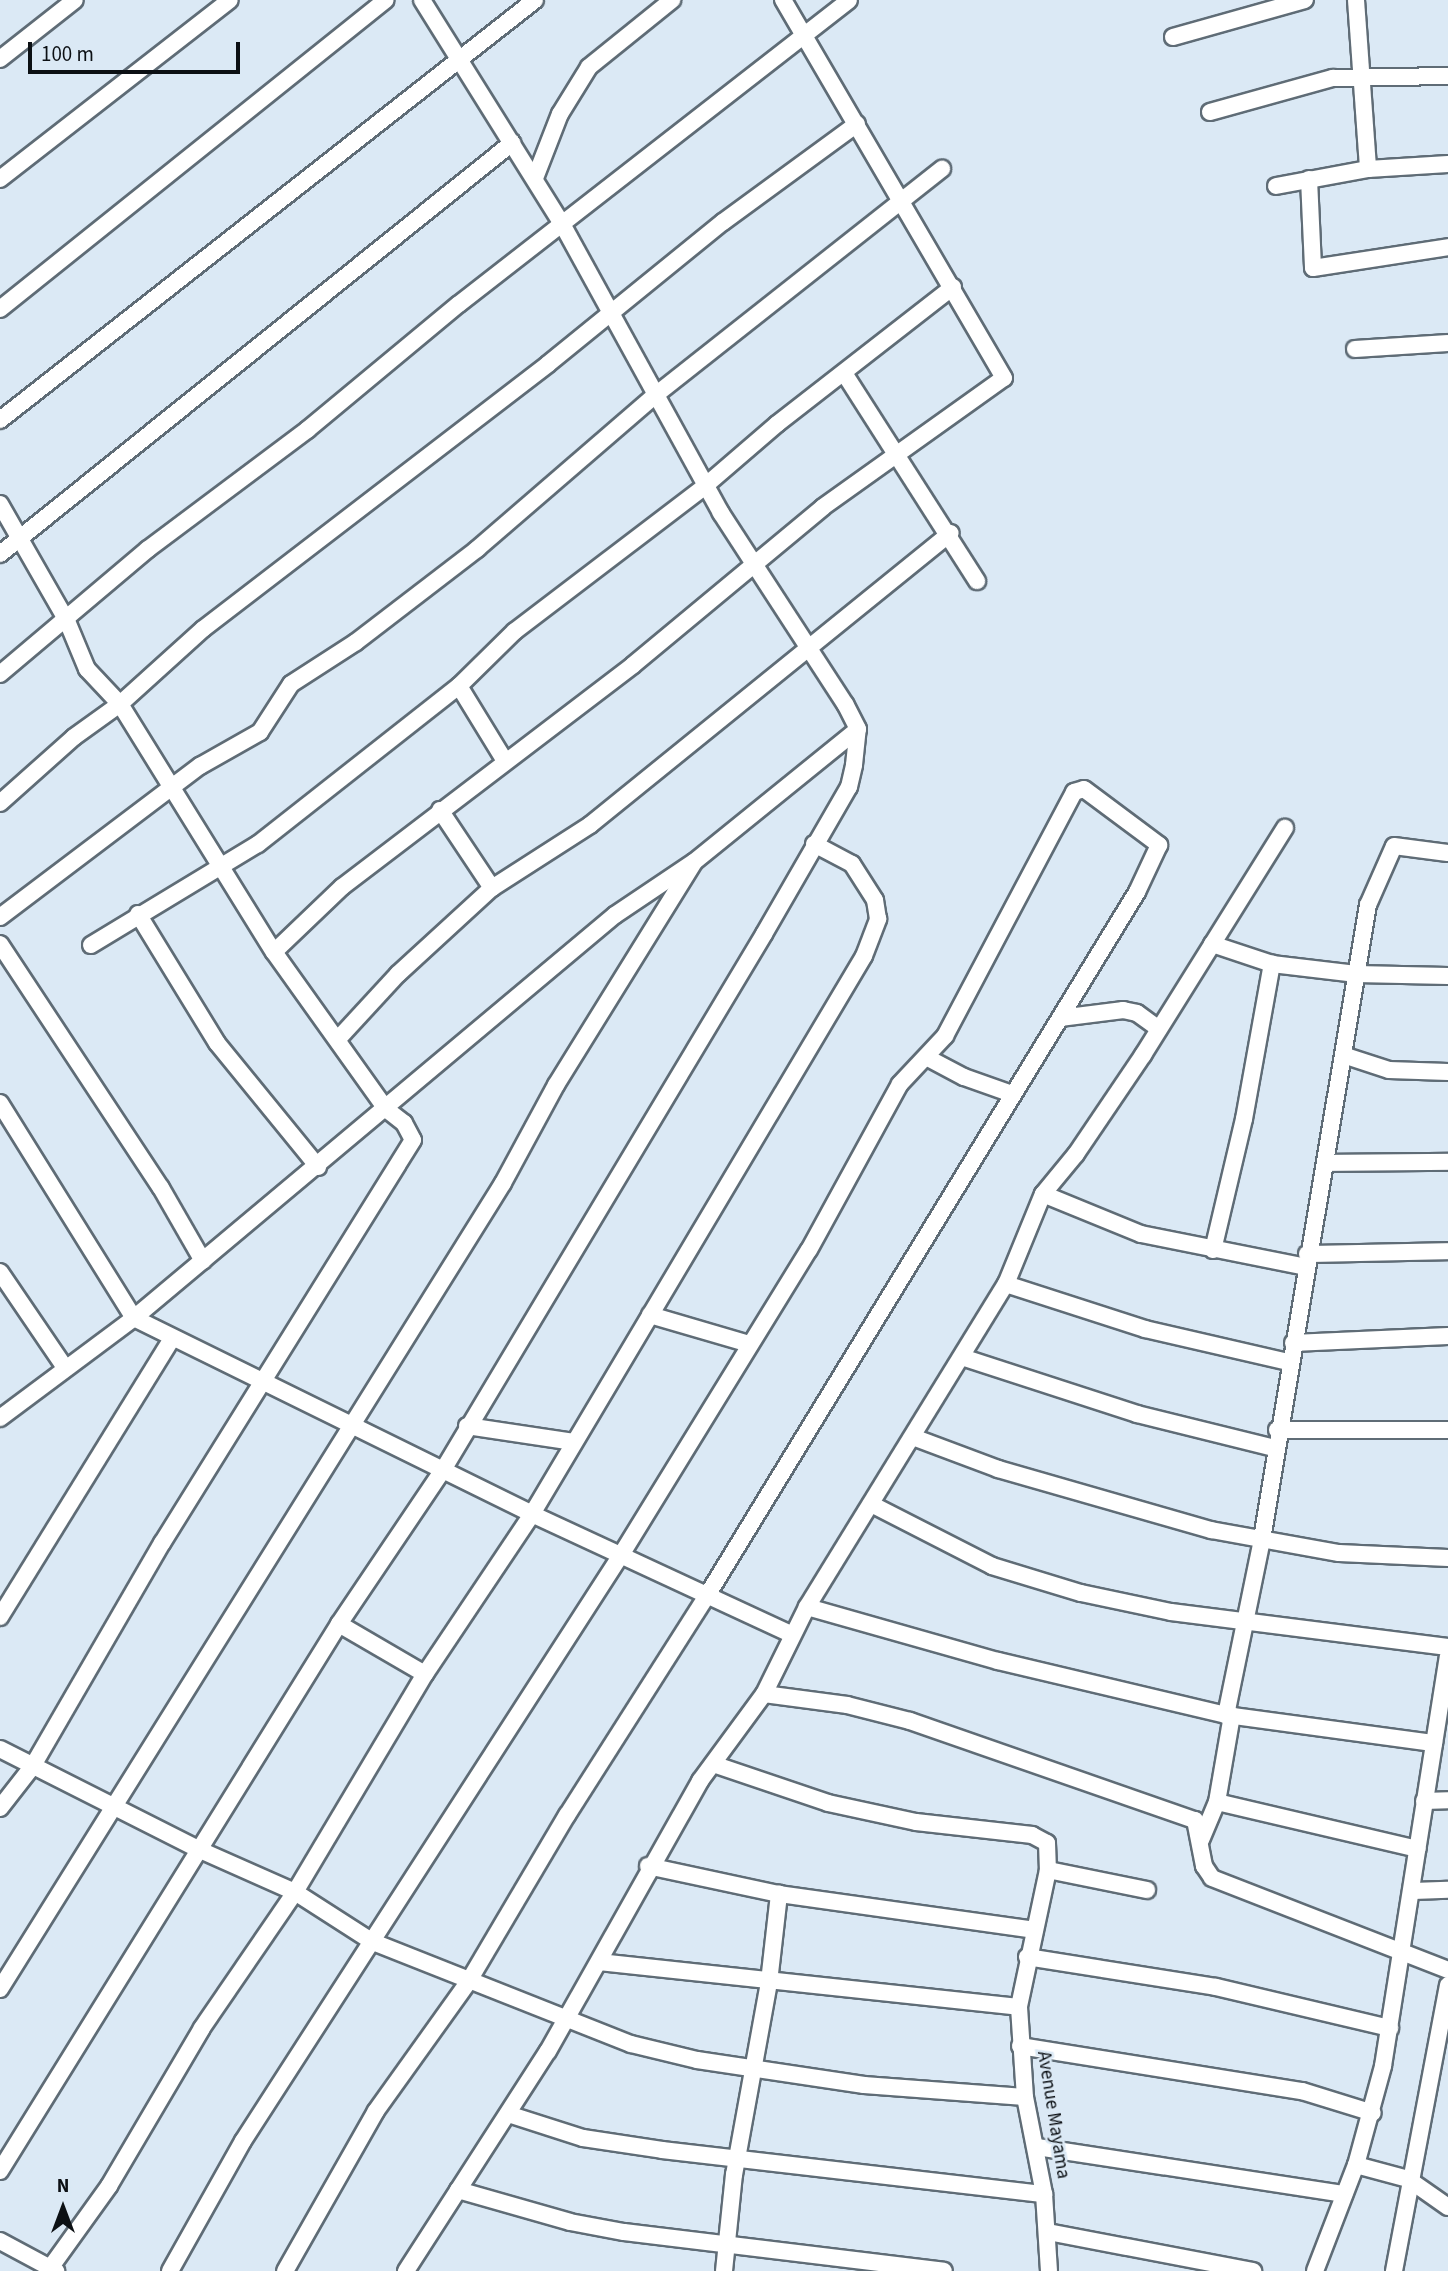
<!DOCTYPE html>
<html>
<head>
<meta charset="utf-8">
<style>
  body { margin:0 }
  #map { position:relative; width:1448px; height:2271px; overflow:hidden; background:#dbe9f5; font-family:"Source Sans 3",sans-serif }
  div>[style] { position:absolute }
  .roads { filter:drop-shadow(2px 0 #5f6c76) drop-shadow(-2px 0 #5f6c76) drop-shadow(0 2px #5f6c76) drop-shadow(0 -2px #5f6c76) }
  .minor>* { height:16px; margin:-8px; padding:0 8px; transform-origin:8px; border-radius:8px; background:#fff }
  span { translate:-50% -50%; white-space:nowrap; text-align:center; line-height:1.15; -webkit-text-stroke:5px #dbe9f5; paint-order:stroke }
  .street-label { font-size:19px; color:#0c1014 }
  .north { position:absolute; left:28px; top:2173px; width:70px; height:70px; -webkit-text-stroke:5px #dbe9f5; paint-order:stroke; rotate:0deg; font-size:19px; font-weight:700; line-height:28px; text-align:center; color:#0c1014 }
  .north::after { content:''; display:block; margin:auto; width:24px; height:32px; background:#0c1014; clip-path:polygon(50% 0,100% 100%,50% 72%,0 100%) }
  .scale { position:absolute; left:28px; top:42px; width:212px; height:32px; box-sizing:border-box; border:4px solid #0c1014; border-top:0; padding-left:9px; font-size:21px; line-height:24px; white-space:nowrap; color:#0c1014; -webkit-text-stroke:5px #dbe9f5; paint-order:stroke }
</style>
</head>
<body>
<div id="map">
  <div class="roads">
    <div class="minor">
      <div style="left:1356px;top:0;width:169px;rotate:85.9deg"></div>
      <div style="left:1173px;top:37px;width:137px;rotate:-15.7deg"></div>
      <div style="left:0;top:59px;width:95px;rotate:-38.2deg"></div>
      <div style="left:1210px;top:112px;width:128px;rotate:-15.5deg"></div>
      <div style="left:1333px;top:78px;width:115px;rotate:-1deg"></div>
      <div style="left:535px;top:178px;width:69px;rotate:-68.7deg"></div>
      <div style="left:560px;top:114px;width:55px;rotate:-58.3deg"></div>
      <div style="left:589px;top:67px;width:107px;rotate:-38.9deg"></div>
      <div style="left:0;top:179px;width:291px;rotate:-37.9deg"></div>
      <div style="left:1309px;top:179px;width:89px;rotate:87.4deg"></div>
      <div style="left:1313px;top:268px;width:137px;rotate:-8.8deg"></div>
      <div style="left:1276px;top:186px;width:94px;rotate:-10.5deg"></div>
      <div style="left:1368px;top:169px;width:80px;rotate:-3.6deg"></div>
      <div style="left:0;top:309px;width:494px;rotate:-38.7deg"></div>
      <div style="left:1355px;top:349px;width:93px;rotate:-3.7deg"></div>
      <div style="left:844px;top:373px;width:247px;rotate:57.4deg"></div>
      <div style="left:0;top:420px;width:680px;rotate:-38.13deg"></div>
      <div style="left:0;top:504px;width:135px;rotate:60.2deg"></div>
      <div style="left:67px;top:621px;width:52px;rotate:67.4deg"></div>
      <div style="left:87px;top:669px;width:48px;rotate:46.7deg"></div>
      <div style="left:120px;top:704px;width:292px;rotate:58.2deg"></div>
      <div style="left:274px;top:952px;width:193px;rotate:54.5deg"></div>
      <div style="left:386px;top:1109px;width:23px;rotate:38deg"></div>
      <div style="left:404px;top:1123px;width:19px;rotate:62deg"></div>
      <div style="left:413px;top:1140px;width:475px;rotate:121.9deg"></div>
      <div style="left:162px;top:1543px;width:259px;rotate:120.1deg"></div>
      <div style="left:32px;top:1767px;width:52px;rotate:128deg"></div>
      <div style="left:0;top:554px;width:657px;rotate:-38.76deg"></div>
      <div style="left:0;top:674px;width:194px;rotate:-40.2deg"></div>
      <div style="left:148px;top:549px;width:199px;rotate:-36.8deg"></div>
      <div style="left:307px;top:430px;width:197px;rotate:-39.7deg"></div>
      <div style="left:459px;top:304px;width:494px;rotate:-37.9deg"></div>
      <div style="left:459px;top:686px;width:88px;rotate:58.5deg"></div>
      <div style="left:0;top:803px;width:99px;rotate:-41.7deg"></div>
      <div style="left:74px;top:737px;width:57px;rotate:-35.7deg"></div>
      <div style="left:120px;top:704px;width:112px;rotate:-42.1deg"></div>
      <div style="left:203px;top:629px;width:435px;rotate:-37.5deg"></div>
      <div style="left:548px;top:364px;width:225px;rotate:-39.1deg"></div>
      <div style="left:723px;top:222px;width:166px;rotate:-36.2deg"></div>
      <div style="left:440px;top:810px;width:94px;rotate:56.3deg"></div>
      <div style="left:138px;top:914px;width:151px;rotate:58.5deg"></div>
      <div style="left:217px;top:1043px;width:160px;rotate:50.8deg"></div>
      <div style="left:0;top:917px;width:251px;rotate:-37.1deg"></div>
      <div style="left:200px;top:766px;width:69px;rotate:-29.5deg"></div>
      <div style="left:260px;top:732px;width:57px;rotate:-57.1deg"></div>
      <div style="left:291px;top:684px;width:77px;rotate:-32.9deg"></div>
      <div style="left:356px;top:642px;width:153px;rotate:-37.5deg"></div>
      <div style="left:477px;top:549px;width:239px;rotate:-40.8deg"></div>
      <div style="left:658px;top:393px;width:362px;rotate:-38.3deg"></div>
      <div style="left:0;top:944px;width:292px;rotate:56.6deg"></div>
      <div style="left:161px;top:1188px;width:84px;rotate:60.1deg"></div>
      <div style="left:1212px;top:944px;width:63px;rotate:18.4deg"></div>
      <div style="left:1272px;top:964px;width:85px;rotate:6.8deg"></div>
      <div style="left:1356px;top:974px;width:92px;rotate:1.2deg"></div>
      <div style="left:91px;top:945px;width:195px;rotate:-31.2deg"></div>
      <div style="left:258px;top:844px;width:256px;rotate:-38.2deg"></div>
      <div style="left:459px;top:686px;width:78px;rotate:-44.5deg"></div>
      <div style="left:515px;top:631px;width:239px;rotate:-37.3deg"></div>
      <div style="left:705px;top:486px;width:95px;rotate:-40.7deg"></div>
      <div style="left:777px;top:424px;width:223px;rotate:-37.9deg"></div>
      <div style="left:274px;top:952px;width:94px;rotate:-43.7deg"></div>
      <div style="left:342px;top:887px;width:366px;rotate:-37.3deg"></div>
      <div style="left:633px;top:665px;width:247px;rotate:-39.7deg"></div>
      <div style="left:823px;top:507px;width:222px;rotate:-35.5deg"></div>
      <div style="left:1004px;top:378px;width:438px;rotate:-120.3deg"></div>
      <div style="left:1060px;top:1018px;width:64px;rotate:-7.2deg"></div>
      <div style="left:1123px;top:1010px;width:14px;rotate:12deg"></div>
      <div style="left:1137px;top:1013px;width:27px;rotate:36deg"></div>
      <div style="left:338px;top:1039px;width:88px;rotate:-47.3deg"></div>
      <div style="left:398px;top:974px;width:127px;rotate:-42.5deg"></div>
      <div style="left:492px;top:888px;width:117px;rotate:-32.7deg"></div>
      <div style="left:590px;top:825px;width:464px;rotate:-39deg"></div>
      <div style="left:1343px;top:1055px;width:48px;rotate:18.1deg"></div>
      <div style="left:1389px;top:1070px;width:59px;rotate:1.9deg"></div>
      <div style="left:926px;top:1057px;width:43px;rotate:27.8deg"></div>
      <div style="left:964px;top:1077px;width:51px;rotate:19.5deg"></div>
      <div style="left:0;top:1103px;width:253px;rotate:58.1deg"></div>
      <div style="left:134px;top:1318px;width:628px;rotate:-39.96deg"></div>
      <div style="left:615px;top:915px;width:95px;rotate:-33.9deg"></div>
      <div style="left:694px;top:862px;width:211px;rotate:-39deg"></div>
      <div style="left:1325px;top:1163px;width:123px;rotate:-0.5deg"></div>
      <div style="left:1043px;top:1194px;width:106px;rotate:22.2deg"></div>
      <div style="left:1141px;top:1234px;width:168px;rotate:11.3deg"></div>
      <div style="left:1213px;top:1250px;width:135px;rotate:-76.7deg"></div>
      <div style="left:1244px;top:1119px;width:158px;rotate:-79.8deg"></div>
      <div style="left:1307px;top:1254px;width:141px;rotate:-1.2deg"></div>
      <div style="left:0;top:1272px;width:114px;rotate:55.8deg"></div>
      <div style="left:1006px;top:1284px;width:146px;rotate:17.9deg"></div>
      <div style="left:1145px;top:1329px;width:147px;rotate:13deg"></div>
      <div style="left:650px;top:1315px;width:103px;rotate:16.3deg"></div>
      <div style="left:1293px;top:1343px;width:155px;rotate:-2.6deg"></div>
      <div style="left:962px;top:1357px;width:184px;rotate:18deg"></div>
      <div style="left:1137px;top:1414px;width:141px;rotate:13.9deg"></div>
      <div style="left:0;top:1418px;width:167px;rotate:-36.7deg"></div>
      <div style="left:134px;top:1318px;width:444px;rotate:26.2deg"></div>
      <div style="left:532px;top:1514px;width:285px;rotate:24.9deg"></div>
      <div style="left:467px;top:1426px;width:108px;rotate:8.5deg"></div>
      <div style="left:1277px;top:1430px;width:171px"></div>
      <div style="left:913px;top:1437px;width:91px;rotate:20.6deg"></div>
      <div style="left:998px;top:1469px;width:222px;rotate:16deg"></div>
      <div style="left:1211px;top:1530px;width:130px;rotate:10.2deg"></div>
      <div style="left:1339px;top:1553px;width:109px;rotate:2.6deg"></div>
      <div style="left:871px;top:1504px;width:136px;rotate:27.1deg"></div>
      <div style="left:992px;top:1566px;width:93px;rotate:16.9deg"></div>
      <div style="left:1081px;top:1593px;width:92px;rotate:11.9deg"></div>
      <div style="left:1171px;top:1612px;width:279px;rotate:7.2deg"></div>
      <div style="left:807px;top:1607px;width:198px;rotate:15.8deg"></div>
      <div style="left:998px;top:1661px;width:234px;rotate:13.3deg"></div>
      <div style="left:1226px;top:1715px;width:210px;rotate:7.7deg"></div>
      <div style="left:0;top:1617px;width:327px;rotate:-58.3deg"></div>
      <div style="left:339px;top:1624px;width:99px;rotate:30.2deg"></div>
      <div style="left:764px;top:1694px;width:84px;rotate:7.5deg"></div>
      <div style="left:847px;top:1705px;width:65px;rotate:14.3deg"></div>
      <div style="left:910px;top:1721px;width:302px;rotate:19.2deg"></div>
      <div style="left:1195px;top:1820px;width:47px;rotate:78.9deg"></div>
      <div style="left:1204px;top:1866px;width:14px;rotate:56deg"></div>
      <div style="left:1212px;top:1878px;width:253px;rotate:21.3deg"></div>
      <div style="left:1226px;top:1715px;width:180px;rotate:-78.4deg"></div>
      <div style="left:1262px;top:1539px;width:643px;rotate:-80.51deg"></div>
      <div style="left:1368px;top:905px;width:64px;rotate:-66.2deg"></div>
      <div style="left:1394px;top:846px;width:54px;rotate:7.4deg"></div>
      <div style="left:0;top:1749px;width:224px;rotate:26.8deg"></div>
      <div style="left:200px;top:1850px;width:104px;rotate:23.9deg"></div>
      <div style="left:295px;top:1892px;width:93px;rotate:32.7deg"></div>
      <div style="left:373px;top:1942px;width:277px;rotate:21.6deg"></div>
      <div style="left:631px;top:2044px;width:68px;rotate:13.6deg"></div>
      <div style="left:697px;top:2060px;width:169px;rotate:8.5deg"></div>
      <div style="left:864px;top:2085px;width:161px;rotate:4.3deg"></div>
      <div style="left:713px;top:1764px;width:121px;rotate:18.7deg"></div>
      <div style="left:828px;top:1803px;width:90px;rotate:12.2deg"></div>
      <div style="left:916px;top:1822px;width:117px;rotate:6.4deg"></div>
      <div style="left:1032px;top:1835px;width:17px;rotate:28deg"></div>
      <div style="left:1047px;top:1843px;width:27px;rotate:88deg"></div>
      <div style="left:1048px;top:1870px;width:140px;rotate:102deg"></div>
      <div style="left:1019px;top:2007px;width:90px;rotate:86.2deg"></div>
      <div style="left:1025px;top:2097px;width:99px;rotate:78.9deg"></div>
      <div style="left:1044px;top:2194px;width:77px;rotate:86.3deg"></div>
      <div style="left:1424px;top:1801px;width:24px;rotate:-2deg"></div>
      <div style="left:1217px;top:1802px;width:206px;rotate:13.2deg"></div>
      <div style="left:1201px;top:1840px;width:41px;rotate:-67.2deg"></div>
      <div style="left:1217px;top:1802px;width:88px;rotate:-80.2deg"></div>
      <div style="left:648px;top:1866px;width:134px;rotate:12.1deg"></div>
      <div style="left:779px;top:1894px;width:258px;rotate:8deg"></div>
      <div style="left:1048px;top:1870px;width:101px;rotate:11.4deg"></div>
      <div style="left:1413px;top:1891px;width:35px;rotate:-2deg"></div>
      <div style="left:1027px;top:1957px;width:191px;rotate:9deg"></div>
      <div style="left:1216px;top:1987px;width:179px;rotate:13.3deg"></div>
      <div style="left:599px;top:1962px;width:422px;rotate:6.1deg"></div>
      <div style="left:0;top:1989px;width:950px;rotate:-58.03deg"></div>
      <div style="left:503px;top:1183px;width:111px;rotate:-61.6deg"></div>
      <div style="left:556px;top:1085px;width:262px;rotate:-58.2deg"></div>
      <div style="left:1020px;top:2046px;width:286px;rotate:9.1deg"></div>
      <div style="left:1302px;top:2091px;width:74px;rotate:17.2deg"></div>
      <div style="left:508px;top:2114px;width:79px;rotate:17.7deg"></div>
      <div style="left:583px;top:2138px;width:80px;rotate:8.6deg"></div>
      <div style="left:662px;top:2150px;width:385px;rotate:6.6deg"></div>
      <div style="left:1037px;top:2147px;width:311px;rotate:8.7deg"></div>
      <div style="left:1356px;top:2165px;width:54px;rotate:15.1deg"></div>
      <div style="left:1408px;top:2179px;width:49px;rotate:35deg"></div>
      <div style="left:0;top:2171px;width:644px;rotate:-58.21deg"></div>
      <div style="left:339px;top:1624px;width:186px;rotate:-56deg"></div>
      <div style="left:443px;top:1470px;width:625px;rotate:-59.08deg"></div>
      <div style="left:764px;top:934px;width:170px;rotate:-60deg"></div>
      <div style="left:849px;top:787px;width:23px;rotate:-77deg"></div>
      <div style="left:854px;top:765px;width:36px;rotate:-84deg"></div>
      <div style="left:858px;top:729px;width:28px;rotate:-117deg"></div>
      <div style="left:845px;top:704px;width:228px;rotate:-123deg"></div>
      <div style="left:721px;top:513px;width:330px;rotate:-118.8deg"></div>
      <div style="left:562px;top:224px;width:264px;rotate:-122deg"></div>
      <div style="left:458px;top:2190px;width:116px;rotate:15.9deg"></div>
      <div style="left:570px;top:2222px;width:55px;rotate:10.5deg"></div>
      <div style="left:624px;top:2232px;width:322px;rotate:6.9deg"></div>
      <div style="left:1048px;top:2232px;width:209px;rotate:10.8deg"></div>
      <div style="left:0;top:2241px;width:64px;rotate:28.2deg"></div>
      <div style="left:48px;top:2271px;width:105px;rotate:-54.3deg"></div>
      <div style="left:109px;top:2186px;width:183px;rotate:-59.5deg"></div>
      <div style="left:202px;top:2028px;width:165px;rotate:-55.6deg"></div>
      <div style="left:295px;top:1892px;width:254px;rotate:-59.2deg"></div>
      <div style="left:425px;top:1674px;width:192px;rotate:-56.2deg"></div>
      <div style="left:532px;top:1514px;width:649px;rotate:-59.25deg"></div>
      <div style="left:864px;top:956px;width:40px;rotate:-69deg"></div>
      <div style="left:878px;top:919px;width:19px;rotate:-99deg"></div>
      <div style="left:875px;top:900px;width:43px;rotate:-122.6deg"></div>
      <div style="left:852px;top:864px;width:43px;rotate:-152.2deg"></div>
      <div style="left:170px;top:2271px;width:149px;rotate:-60.7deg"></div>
      <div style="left:243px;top:2141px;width:697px;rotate:-57.18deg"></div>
      <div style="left:621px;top:1555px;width:358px;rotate:-58.4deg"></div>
      <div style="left:809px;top:1250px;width:189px;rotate:-61.3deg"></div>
      <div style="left:900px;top:1084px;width:66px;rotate:-46.8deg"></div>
      <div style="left:945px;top:1036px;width:276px;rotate:-62.1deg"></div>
      <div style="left:1074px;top:792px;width:10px;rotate:-17deg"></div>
      <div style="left:1084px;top:789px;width:94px;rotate:36.7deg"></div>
      <div style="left:1159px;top:845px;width:52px;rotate:115.1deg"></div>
      <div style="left:1137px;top:892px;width:823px;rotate:121.43deg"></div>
      <div style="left:708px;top:1594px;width:262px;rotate:122.5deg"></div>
      <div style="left:567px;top:1815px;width:193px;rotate:120.6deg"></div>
      <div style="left:469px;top:1981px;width:160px;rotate:125.6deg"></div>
      <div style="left:376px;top:2111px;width:184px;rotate:119.6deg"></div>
      <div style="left:406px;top:2271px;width:262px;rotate:-57.2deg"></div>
      <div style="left:548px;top:2051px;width:310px;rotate:-60.6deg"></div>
      <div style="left:700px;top:1781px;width:108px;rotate:-53.7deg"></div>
      <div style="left:764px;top:1694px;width:97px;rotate:-63.7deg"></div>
      <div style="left:807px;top:1607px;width:379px;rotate:-58.4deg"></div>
      <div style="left:1006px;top:1284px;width:97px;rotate:-67.7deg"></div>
      <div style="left:1043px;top:1194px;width:52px;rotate:-50.5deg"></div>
      <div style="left:1076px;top:1154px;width:120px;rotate:-55.9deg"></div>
      <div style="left:1143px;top:1055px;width:268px;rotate:-58deg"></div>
      <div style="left:724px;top:2271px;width:97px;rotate:-84.1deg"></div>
      <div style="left:734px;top:2175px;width:196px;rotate:-79.7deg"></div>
      <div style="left:769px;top:1982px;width:89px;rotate:-83.5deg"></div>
      <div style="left:1315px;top:2271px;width:114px;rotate:-68.9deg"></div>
      <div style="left:1356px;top:2165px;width:103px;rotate:-74.7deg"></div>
      <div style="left:1383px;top:2066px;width:414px;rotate:-81deg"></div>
      <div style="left:1394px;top:2271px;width:291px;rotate:-79.3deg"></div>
    </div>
  </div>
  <div class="street-label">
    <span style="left:1053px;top:2115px;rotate:81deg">Avenue Mayama</span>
  </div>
  <div class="north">N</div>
  <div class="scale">100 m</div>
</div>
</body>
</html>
